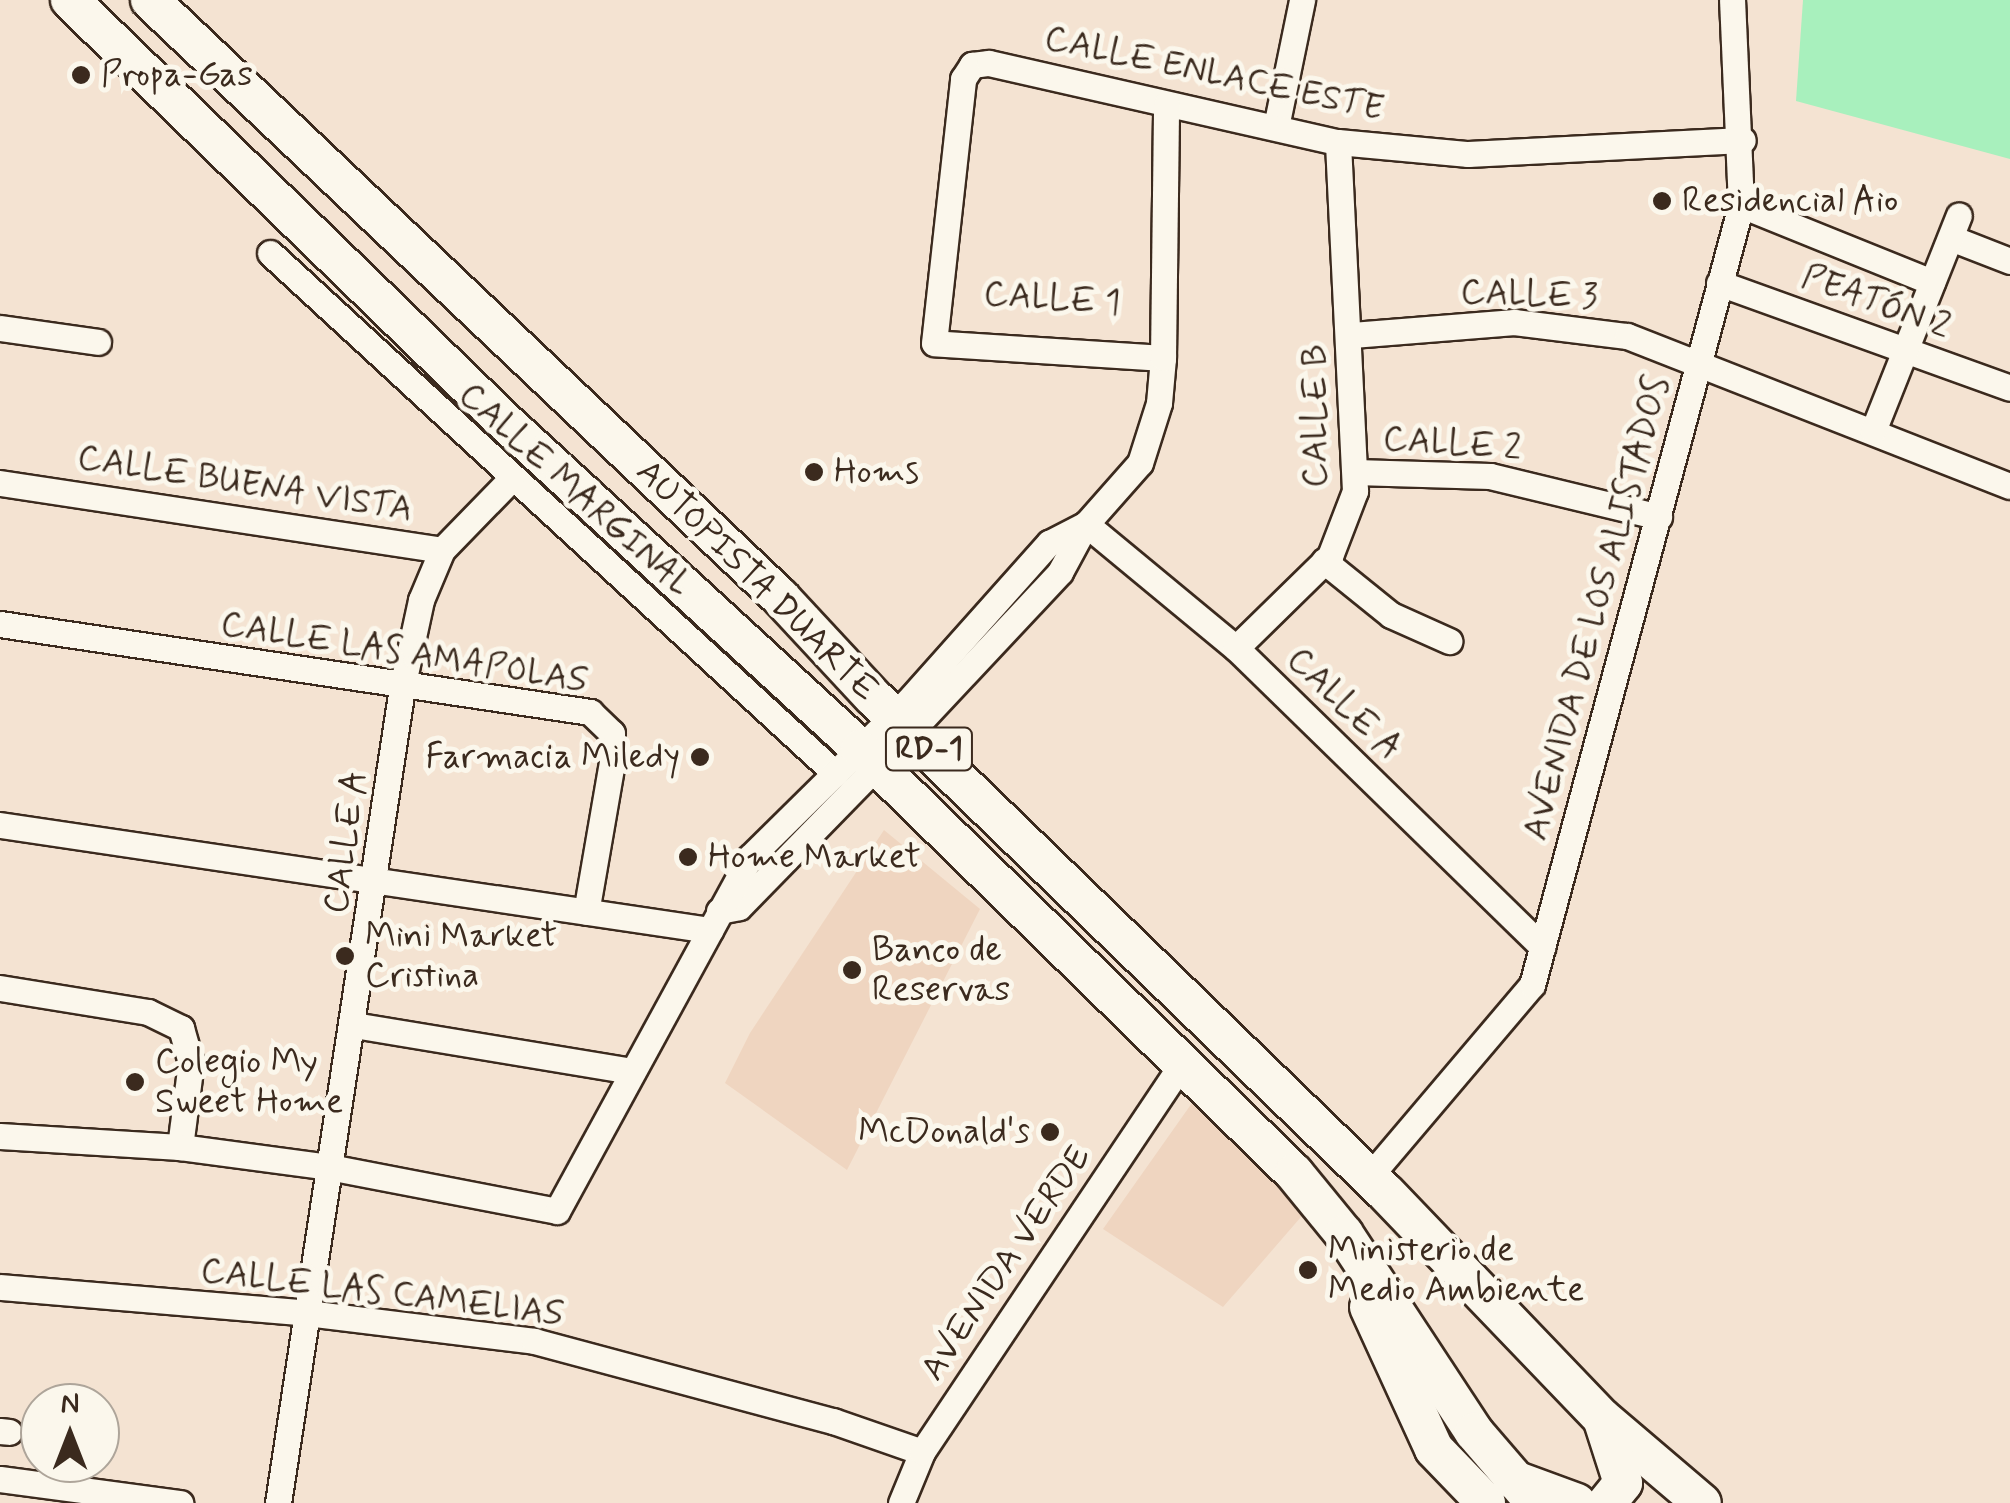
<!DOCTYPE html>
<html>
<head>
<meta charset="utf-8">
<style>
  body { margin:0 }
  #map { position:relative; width:2010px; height:1503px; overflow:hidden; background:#f4e3d2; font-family:Mynerve,sans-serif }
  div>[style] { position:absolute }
  .built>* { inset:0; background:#efd5c0 }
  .green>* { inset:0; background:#a8f0bd }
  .roads { filter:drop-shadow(2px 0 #3b2a1e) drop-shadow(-2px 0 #3b2a1e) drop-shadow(0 2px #3b2a1e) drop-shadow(0 -2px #3b2a1e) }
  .minor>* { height:25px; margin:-12.5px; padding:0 12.5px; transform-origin:12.5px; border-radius:12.5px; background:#fbf7ec }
  .highway>* { height:38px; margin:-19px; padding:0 19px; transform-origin:19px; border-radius:19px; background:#fbf7ec }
  .dots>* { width:28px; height:28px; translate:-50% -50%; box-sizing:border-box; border:5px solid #fbf7ec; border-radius:50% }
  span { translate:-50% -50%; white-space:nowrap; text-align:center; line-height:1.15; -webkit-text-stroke:10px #fbf7ec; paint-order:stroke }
  .shield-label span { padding:2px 8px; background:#fbf7ec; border:2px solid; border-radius:8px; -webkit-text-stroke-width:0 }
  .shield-label { font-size:32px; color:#3b2a1e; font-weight:700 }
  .street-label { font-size:35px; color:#3b2a1e }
  .poi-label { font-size:35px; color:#3b2a1e }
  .left { translate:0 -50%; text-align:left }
  .right { translate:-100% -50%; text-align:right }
  .north { position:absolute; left:20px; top:1383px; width:100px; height:100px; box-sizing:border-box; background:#fbf7ec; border:2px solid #aea59a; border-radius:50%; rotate:0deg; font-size:28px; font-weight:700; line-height:40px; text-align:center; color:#3b2a1e }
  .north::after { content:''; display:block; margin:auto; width:35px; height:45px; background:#3b2a1e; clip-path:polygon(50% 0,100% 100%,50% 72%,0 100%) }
</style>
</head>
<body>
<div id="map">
  <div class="built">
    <div style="clip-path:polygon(884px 830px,980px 909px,847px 1170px,725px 1083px,750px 1033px)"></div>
    <div style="clip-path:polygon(1192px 1103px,1307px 1210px,1223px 1307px,1103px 1229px)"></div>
  </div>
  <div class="green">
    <div style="clip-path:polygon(1803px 0,2010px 0,2010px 159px,1796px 101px)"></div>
  </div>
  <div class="roads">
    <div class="minor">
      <div style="left:1276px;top:127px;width:130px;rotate:-78.4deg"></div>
      <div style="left:1741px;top:205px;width:206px;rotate:22deg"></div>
      <div style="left:1951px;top:238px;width:63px;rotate:21.3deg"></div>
      <div style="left:270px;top:253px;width:769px;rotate:42.63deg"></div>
      <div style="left:1719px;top:283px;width:309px;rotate:19.8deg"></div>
      <div style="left:0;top:328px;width:99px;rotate:8.1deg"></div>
      <div style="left:1352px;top:335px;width:163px;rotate:-4.6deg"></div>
      <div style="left:1514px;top:322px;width:114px;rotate:7.1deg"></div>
      <div style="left:1627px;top:336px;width:411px;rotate:21.4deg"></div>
      <div style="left:1163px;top:358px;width:229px;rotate:-176.3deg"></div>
      <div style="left:934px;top:343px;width:266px;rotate:-83.7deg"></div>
      <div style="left:963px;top:79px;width:17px;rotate:-57deg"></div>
      <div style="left:972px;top:65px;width:17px;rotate:-7deg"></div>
      <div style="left:989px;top:63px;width:358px;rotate:12.8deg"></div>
      <div style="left:1338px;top:142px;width:131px;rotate:5.3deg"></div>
      <div style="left:1468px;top:154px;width:275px;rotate:-2.9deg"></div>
      <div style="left:1873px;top:431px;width:232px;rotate:-68.3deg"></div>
      <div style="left:1355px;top:472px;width:135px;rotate:1.7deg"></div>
      <div style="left:1490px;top:476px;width:174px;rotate:13.6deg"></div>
      <div style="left:0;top:483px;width:447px;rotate:8.6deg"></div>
      <div style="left:442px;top:550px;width:98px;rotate:-45.8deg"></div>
      <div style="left:1086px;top:524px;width:195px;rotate:39.6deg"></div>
      <div style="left:1236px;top:648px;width:428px;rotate:44.3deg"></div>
      <div style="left:1324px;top:561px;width:86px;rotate:38.9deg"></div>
      <div style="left:1391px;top:615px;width:64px;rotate:24.1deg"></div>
      <div style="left:0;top:624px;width:597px;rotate:8.48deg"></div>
      <div style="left:590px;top:712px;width:30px;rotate:44deg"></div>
      <div style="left:612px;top:733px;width:29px;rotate:90deg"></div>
      <div style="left:612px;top:762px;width:152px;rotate:99.8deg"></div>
      <div style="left:1236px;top:648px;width:132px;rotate:-44.4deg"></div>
      <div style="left:1330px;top:556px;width:70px;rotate:-69deg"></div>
      <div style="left:1355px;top:491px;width:349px;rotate:-92.8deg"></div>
      <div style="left:0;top:825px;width:718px;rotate:8.41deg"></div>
      <div style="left:719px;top:911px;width:20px;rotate:-11deg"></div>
      <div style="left:739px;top:907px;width:245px;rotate:-45.7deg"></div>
      <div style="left:910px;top:732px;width:219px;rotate:-46.8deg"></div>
      <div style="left:1060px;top:572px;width:55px;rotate:-61.6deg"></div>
      <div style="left:1086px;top:524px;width:81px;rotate:-48.5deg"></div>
      <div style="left:1140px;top:463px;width:63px;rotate:-72.4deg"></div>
      <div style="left:1159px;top:403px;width:45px;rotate:-84.9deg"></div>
      <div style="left:1163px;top:358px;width:254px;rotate:-89.3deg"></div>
      <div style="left:0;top:988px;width:150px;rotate:9.2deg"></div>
      <div style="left:148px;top:1012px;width:37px;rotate:26deg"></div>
      <div style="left:181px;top:1028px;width:35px;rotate:74deg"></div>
      <div style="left:191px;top:1062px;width:86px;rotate:97.4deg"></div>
      <div style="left:354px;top:1025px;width:282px;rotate:9.4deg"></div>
      <div style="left:0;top:1136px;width:180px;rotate:3.5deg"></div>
      <div style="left:180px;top:1147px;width:150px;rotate:7.6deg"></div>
      <div style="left:329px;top:1167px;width:232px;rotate:10.9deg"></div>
      <div style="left:557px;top:1211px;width:403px;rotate:-61.4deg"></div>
      <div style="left:750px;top:857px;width:222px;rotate:-44.6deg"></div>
      <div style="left:908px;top:701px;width:212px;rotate:-48.3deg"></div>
      <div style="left:1049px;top:543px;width:42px;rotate:-27.2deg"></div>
      <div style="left:1369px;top:1177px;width:252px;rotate:-49.7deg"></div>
      <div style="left:1532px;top:985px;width:808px;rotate:-75deg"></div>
      <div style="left:1741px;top:205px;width:205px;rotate:-92.5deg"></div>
      <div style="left:0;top:1287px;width:308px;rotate:4.8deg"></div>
      <div style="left:307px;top:1313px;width:229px;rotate:7deg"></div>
      <div style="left:534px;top:1341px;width:310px;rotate:15deg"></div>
      <div style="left:833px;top:1421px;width:94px;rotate:19.2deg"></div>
      <div style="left:0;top:1431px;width:9px;rotate:6deg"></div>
      <div style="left:0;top:1479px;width:182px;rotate:7.6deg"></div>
      <div style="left:278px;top:1503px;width:824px;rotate:-81.35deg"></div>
      <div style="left:402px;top:688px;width:90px;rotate:-77.8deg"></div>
      <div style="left:421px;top:600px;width:54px;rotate:-67.2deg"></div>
      <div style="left:901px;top:1503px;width:55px;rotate:-67.6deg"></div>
      <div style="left:922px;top:1452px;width:463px;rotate:-56.2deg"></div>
    </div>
    <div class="highway">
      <div style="left:70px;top:0;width:606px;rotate:44.13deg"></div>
      <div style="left:505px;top:422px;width:483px;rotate:42.6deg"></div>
      <div style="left:860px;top:749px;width:607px;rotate:44.33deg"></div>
      <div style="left:1294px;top:1173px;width:79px;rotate:50.7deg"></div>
      <div style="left:1344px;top:1234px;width:237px;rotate:56.7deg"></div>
      <div style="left:1474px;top:1432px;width:94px;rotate:49.3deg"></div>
      <div style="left:150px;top:0;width:869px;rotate:43.46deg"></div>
      <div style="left:781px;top:598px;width:134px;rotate:47.1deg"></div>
      <div style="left:872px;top:696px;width:715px;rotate:44.04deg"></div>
      <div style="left:1386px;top:1193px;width:312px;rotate:46.2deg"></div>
      <div style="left:1602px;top:1418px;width:131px;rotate:40.4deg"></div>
      <div style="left:1369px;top:1307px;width:156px;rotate:65.4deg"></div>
      <div style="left:1434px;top:1449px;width:75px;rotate:46.1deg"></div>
      <div style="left:1603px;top:1421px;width:65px;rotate:72.1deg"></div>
      <div style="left:1623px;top:1483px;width:26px;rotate:129deg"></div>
      <div style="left:1512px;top:1479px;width:69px;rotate:20.3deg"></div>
    </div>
  </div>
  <div class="dots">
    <div style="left:81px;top:75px;background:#3b2a1e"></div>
    <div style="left:1662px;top:201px;background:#3b2a1e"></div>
    <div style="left:814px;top:472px;background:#3b2a1e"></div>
    <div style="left:700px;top:757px;background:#3b2a1e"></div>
    <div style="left:688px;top:857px;background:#3b2a1e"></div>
    <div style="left:345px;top:956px;background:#3b2a1e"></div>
    <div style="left:852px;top:970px;background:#3b2a1e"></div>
    <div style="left:135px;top:1082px;background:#3b2a1e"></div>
    <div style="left:1050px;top:1132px;background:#3b2a1e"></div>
    <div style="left:1308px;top:1270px;background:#3b2a1e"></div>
  </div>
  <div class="shield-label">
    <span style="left:929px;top:749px">RD-1</span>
  </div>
  <div class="street-label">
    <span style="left:1214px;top:74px;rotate:12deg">CALLE ENLACE ESTE</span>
    <span style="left:1529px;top:295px;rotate:2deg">CALLE 3</span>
    <span style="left:1052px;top:299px;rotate:4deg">CALLE 1</span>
    <span style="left:1876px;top:302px;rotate:20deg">PEATÓN 2</span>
    <span style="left:1316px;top:416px;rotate:-90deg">CALLE B</span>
    <span style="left:1452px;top:444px;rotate:4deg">CALLE 2</span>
    <span style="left:245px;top:484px;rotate:9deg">CALLE BUENA VISTA</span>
    <span style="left:575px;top:490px;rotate:42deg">CALLE MARGINAL</span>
    <span style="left:757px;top:581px;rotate:45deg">AUTOPISTA DUARTE</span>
    <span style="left:1597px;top:608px;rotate:-75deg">AVENIDA DE LOS ALISTADOS</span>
    <span style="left:404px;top:653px;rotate:9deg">CALLE LAS AMAPOLAS</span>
    <span style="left:1344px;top:704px;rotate:44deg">CALLE A</span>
    <span style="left:346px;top:842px;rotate:-82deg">CALLE A</span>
    <span style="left:1006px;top:1263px;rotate:-56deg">AVENIDA VERDE</span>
    <span style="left:382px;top:1293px;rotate:7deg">CALLE LAS CAMELIAS</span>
  </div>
  <div class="poi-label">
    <span class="left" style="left:101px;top:75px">Propa-Gas</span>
    <span class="left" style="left:1682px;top:201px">Residencial Aio</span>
    <span class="left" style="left:834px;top:472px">Homs</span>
    <span class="right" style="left:680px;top:757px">Farmacia Miledy</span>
    <span class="left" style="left:708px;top:857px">Home Market</span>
    <span class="left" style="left:365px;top:956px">Mini Market<br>Cristina</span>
    <span class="left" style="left:872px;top:970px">Banco de<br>Reservas</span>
    <span class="left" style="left:155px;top:1082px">Colegio My<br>Sweet Home</span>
    <span class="right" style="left:1030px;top:1132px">McDonald's</span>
    <span class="left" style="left:1328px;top:1270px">Ministerio de<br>Medio Ambiente</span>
  </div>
  <div class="north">N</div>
</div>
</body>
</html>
